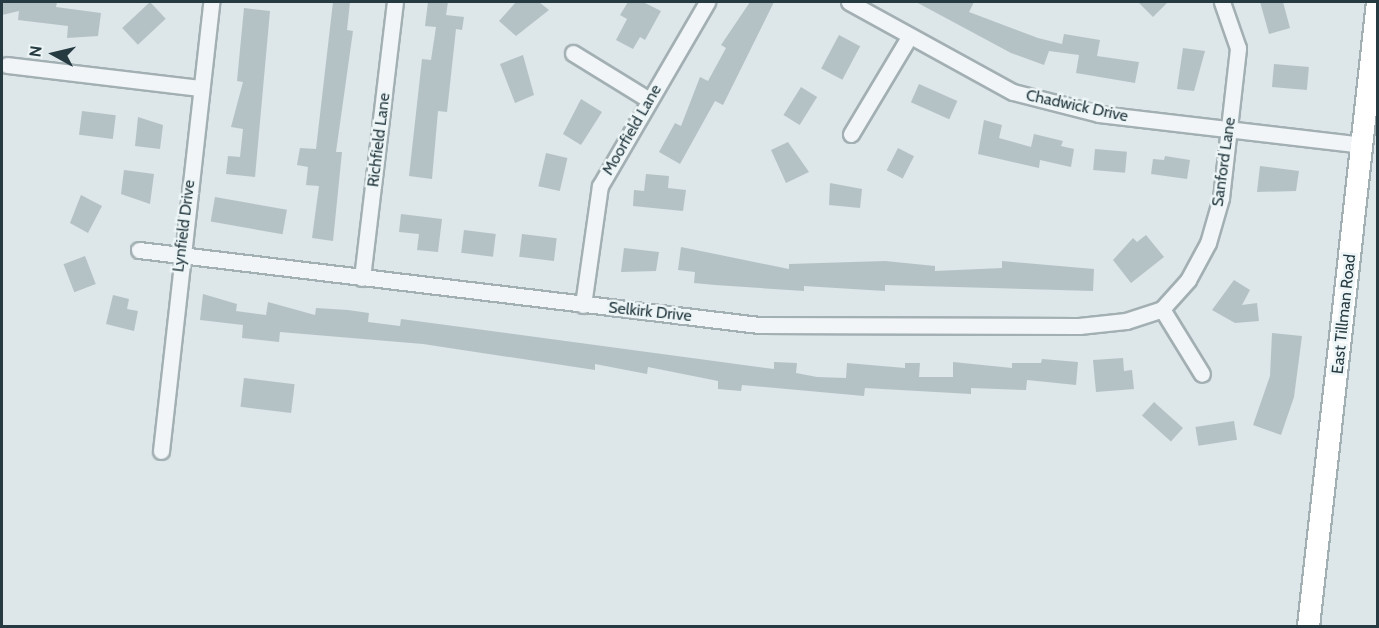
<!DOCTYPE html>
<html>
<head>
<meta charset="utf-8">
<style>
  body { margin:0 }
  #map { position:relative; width:1379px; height:628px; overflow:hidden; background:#dde6e9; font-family:Cabin,sans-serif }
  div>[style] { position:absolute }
  .building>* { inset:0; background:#b4c2c6; transform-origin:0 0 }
  .roads { filter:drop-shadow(2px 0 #a2afb3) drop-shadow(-2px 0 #a2afb3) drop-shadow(0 2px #a2afb3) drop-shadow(0 -2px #a2afb3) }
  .street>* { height:15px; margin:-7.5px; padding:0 7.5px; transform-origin:7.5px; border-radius:7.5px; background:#f1f5f7 }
  .secondary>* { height:21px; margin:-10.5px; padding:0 10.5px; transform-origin:10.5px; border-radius:10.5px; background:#fff }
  span { translate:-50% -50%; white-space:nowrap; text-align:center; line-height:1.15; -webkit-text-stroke:5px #edf5f6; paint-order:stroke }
  .street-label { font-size:16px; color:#253a41 }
  .frame { position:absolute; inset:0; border:3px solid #253a41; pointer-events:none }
  .north { position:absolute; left:24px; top:24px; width:60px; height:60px; -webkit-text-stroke:4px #edf5f6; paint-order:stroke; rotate:278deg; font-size:16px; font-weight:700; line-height:24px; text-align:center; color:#253a41 }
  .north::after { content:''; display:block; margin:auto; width:21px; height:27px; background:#253a41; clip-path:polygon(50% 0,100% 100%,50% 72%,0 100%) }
</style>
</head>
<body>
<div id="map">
  <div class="building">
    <div style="clip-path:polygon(2px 2px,57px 2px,56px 7px,101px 13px,98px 36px,67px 38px,68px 26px,18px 20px,19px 11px,2px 15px)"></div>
    <div style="left:150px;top:2px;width:23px;height:38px;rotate:47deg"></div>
    <div style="clip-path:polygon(333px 2px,350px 2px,347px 30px,353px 31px,336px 152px,342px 152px,333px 241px,312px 238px,319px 186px,306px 185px,308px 167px,297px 165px,300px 148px,316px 149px)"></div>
    <div style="clip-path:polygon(428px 2px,448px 2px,446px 15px,464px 17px,462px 30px,456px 29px,447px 112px,438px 111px,432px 179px,409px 176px,422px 59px,431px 60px,436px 27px,425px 26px)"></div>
    <div style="clip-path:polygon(516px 2px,539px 2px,549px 10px,516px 36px,499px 21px)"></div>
    <div style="clip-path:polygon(628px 2px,643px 2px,661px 11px,645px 40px,640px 37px,633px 49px,616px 40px,627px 19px,620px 15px)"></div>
    <div style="clip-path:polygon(750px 2px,774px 2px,723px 105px,715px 101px,680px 164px,659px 152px,675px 123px,681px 126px,700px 77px,708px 81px,726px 48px,721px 45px)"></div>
    <div style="clip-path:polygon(916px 2px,974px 2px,969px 12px,1038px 38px,1062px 44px,1064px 34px,1100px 40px,1097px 56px,1139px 62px,1135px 83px,1076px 73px,1079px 55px,1049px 51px,1044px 65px,1011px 53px)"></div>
    <div style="clip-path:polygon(1138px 2px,1168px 2px,1153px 17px)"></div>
    <div style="clip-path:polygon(1260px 2px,1283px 2px,1290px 28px,1269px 34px)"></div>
    <div style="clip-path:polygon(244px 8px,270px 11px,255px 177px,226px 174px,228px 156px,240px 157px,243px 129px,231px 127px,243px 82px,237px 81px)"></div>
    <div style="left:839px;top:35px;width:24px;height:38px;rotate:28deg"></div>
    <div style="clip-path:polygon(1183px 48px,1205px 51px,1194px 91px,1177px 89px)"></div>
    <div style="clip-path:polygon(523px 55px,534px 95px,515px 103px,500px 64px)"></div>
    <div style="left:1274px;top:64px;width:35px;height:23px;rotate:5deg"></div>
    <div style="left:919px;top:84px;width:42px;height:20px;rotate:24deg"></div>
    <div style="left:801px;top:87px;width:19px;height:33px;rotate:32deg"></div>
    <div style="clip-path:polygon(581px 99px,602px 112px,581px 145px,563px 134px)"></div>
    <div style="left:82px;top:111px;width:34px;height:24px;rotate:7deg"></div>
    <div style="clip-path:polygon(138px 117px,163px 125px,160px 149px,135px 146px)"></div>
    <div style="clip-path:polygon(984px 120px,1002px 125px,999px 138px,1031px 147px,1034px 134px,1063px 141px,1061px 146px,1074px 149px,1071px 167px,1040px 160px,1039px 168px,978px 154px)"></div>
    <div style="clip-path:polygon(788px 142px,809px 172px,786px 183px,771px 150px)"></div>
    <div style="left:898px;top:148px;width:18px;height:25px;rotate:27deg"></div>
    <div style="left:1095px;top:149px;width:32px;height:21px;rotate:5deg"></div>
    <div style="left:546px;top:153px;width:22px;height:34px;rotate:13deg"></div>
    <div style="clip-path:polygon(1165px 156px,1190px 160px,1187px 179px,1151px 174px,1153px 159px,1164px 160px)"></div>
    <div style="clip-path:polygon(1260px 166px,1299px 171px,1296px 191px,1257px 192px)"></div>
    <div style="clip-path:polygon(124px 170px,154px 174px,150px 204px,121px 194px)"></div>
    <div style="clip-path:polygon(646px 174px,669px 176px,668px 188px,686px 190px,683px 211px,633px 206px,634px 190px,644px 191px)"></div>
    <div style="clip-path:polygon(830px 183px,862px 189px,860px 208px,829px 205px)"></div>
    <div style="clip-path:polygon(81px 195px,102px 206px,88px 233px,70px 223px)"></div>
    <div style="left:215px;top:197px;width:73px;height:25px;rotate:10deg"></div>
    <div style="clip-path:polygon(401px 214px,442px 219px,438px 252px,417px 250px,419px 234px,399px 232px)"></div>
    <div style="left:464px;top:230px;width:32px;height:23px;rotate:7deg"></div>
    <div style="left:522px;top:234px;width:35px;height:23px;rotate:7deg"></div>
    <div style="clip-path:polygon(1146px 235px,1164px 257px,1131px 283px,1113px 260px,1133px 238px,1137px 242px)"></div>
    <div style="clip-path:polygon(681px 247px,789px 269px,789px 264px,885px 261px,935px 266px,935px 271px,1002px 268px,1002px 261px,1094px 269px,1093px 291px,885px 285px,885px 291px,804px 286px,804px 291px,715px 285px,694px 283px,695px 272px,678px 270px)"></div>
    <div style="clip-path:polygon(624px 248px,659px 252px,656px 271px,621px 272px)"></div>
    <div style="left:85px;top:256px;width:30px;height:23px;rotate:69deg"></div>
    <div style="clip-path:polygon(1234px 280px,1250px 290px,1242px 305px,1257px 303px,1259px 321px,1235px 323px,1212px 310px)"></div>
    <div style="clip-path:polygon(203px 294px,237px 304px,236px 311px,266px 315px,268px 302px,315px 315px,316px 308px,348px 310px,369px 313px,368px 322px,400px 326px,401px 319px,774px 369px,774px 362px,797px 363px,796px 373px,817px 377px,846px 378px,847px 363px,905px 368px,905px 363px,920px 363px,919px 377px,953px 377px,953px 362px,1012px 368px,1012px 363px,1041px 363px,1042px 359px,1078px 362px,1076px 385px,1027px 380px,1026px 390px,971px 388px,971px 394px,865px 388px,864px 396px,742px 385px,741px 391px,718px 389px,718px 381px,648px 367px,647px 374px,595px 364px,595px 370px,423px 344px,280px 332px,279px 342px,242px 338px,243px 325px,200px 320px)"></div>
    <div style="clip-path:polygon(113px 295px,129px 299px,127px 309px,138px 311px,134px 331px,106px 324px)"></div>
    <div style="clip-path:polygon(1272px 333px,1302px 336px,1294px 397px,1281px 435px,1253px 425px,1270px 376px)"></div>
    <div style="clip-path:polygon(1123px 358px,1124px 371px,1132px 370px,1134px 389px,1096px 392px,1093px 360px)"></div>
    <div style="left:244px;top:378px;width:51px;height:29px;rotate:7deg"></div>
    <div style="left:1154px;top:402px;width:39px;height:18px;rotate:42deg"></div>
    <div style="left:1234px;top:421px;width:19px;height:39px;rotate:81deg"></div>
  </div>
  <div class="roads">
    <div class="street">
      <div style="left:849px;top:2px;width:187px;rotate:28.8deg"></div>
      <div style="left:1013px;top:92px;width:89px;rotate:14.3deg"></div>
      <div style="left:1099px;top:114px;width:266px;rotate:6.7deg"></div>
      <div style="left:573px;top:53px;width:89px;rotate:31.7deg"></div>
      <div style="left:7px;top:65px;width:195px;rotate:6.8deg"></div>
      <div style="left:851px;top:134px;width:113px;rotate:-59.1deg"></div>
      <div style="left:139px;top:250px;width:625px;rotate:6.9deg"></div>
      <div style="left:759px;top:325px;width:320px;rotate:0.2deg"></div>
      <div style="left:1079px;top:326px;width:47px;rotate:-6.1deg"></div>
      <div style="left:1126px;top:321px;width:38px;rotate:-18deg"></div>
      <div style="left:362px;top:278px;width:278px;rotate:-83.2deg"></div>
      <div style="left:583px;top:305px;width:120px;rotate:-81.9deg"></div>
      <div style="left:600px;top:186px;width:213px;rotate:-59.8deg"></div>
      <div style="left:1162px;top:309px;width:39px;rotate:-48deg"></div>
      <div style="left:1188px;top:280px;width:42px;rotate:-61.6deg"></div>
      <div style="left:1208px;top:243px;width:47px;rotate:-73.9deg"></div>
      <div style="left:1221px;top:198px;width:151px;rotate:-83.5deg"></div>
      <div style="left:1238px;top:48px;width:49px;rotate:-109.2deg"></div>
      <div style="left:1162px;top:309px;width:76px;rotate:58.4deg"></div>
      <div style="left:161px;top:451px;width:452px;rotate:-83.6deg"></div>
    </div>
    <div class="secondary">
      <div style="left:1308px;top:626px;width:628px;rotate:-83.69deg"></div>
    </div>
  </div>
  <div class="street-label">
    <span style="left:1077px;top:106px;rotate:12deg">Chadwick Drive</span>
    <span style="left:632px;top:130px;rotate:-60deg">Moorfield Lane</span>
    <span style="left:379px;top:140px;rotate:-83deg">Richfield Lane</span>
    <span style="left:1224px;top:162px;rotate:-82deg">Sanford Lane</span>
    <span style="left:184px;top:226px;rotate:-83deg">Lynfield Drive</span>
    <span style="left:650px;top:312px;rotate:6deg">Selkirk Drive</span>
    <span style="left:1344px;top:314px;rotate:-84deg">East Tillman Road</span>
  </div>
  <div class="frame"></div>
  <div class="north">N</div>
</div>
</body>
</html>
